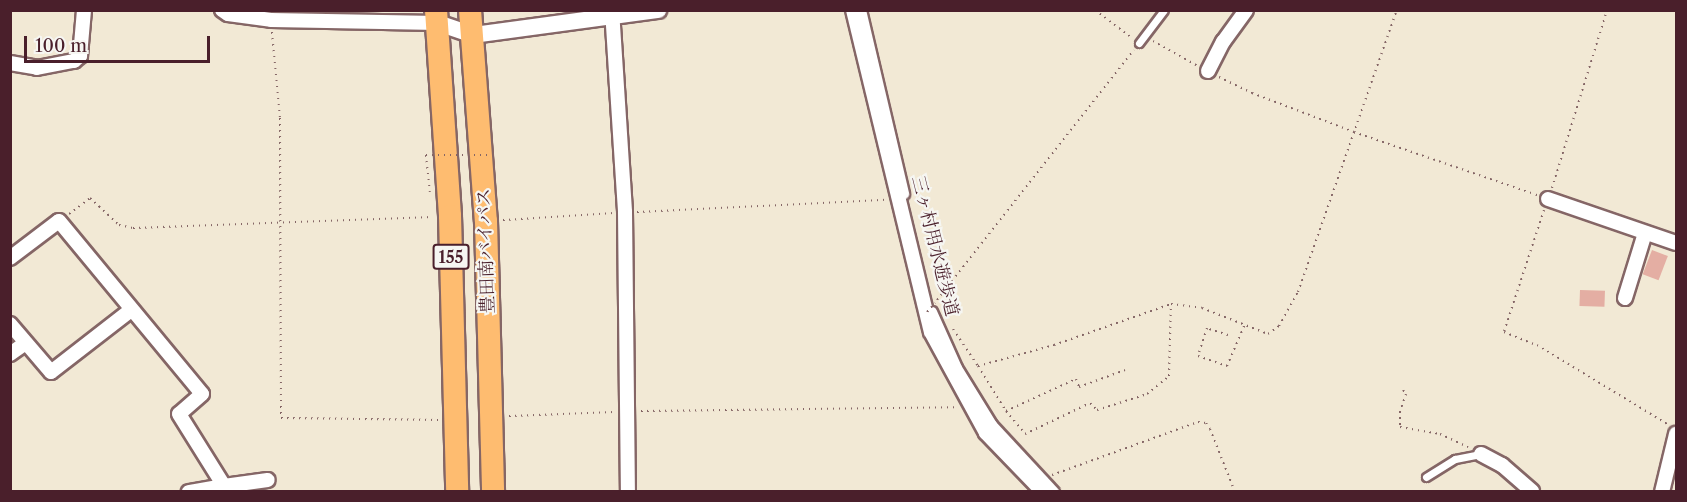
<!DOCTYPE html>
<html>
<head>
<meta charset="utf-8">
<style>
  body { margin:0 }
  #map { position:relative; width:1687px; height:502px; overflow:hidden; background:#f2e9d5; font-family:"Libre Caslon Text","Noto Serif JP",serif }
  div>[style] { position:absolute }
  .building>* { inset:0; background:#e4aea3; transform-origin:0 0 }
  .path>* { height:2px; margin-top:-1px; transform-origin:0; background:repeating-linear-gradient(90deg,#856666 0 1.5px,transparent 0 6px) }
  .roads { filter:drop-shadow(2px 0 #856666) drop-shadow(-2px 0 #856666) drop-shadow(0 2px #856666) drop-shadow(0 -2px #856666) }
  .service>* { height:7px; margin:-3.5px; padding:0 3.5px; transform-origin:3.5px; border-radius:3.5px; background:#fff }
  .pedestrian>* { height:10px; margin:-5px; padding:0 5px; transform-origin:5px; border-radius:5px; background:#fff }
  .minor>* { height:14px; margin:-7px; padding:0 7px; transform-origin:7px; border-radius:7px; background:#fff }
  .tertiary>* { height:16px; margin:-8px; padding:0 8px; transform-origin:8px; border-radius:8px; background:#fff }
  .trunk>* { height:22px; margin:-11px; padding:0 11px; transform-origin:11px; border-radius:11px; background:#febc70 }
  .path-bridge>* { height:2px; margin-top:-1px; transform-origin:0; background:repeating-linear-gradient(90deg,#856666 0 1.5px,transparent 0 6px) }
  span { translate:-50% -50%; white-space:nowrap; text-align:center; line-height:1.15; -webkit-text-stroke:4.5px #f6f6f2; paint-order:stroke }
  .shield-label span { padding:2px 4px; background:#f6f6f2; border:2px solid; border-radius:4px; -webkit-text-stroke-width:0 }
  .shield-label { font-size:16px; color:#4a1f2b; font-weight:700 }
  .street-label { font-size:18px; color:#4a1f2b }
  .frame { position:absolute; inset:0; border:12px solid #4a1f2b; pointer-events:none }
  .scale { position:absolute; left:24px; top:36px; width:186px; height:27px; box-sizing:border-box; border:3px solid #4a1f2b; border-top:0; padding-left:8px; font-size:18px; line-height:21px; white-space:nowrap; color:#4a1f2b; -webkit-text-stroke:4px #f6f6f2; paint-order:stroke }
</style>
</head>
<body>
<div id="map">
  <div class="building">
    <div style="left:1652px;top:250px;width:17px;height:26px;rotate:21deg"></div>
    <div style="left:1580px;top:290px;width:25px;height:16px;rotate:2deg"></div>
  </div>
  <div class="path">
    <div style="left:1095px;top:10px;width:46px;rotate:37.1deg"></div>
    <div style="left:272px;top:32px;width:86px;rotate:84.7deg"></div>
    <div style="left:280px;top:118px;width:300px;rotate:89.8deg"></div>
    <div style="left:281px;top:418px;width:157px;rotate:0.7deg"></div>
    <div style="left:1153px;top:41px;width:51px;rotate:29.1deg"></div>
    <div style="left:1219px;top:77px;width:37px;rotate:26deg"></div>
    <div style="left:1252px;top:93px;width:109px;rotate:20.9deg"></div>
    <div style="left:1354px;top:132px;width:194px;rotate:19deg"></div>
    <div style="left:426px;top:155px;width:37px;rotate:84deg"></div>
    <div style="left:1552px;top:188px;width:186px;rotate:-72.8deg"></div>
    <div style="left:1544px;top:210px;width:128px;rotate:108.2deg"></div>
    <div style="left:1504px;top:332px;width:35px;rotate:22deg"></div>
    <div style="left:1537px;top:345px;width:154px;rotate:31.2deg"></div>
    <div style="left:637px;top:212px;width:249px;rotate:-2.8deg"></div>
    <div style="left:69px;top:214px;width:26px;rotate:-37deg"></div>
    <div style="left:90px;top:198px;width:40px;rotate:43deg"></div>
    <div style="left:119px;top:225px;width:14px;rotate:12deg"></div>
    <div style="left:133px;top:228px;width:300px;rotate:-2.1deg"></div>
    <div style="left:503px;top:220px;width:111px;rotate:-3.6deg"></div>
    <div style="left:937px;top:300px;width:318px;rotate:-51.8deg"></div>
    <div style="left:953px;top:329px;width:45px;rotate:56deg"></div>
    <div style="left:978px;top:366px;width:79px;rotate:-15.4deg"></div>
    <div style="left:1054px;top:345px;width:124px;rotate:-19.3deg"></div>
    <div style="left:1171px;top:304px;width:31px;rotate:7deg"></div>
    <div style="left:1202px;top:308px;width:71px;rotate:21.5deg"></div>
    <div style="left:1268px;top:334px;width:14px;rotate:-36deg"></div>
    <div style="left:1279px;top:326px;width:39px;rotate:-61deg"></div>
    <div style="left:1298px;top:292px;width:299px;rotate:-70.7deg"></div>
    <div style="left:1228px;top:335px;width:22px;rotate:-162deg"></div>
    <div style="left:1207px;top:328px;width:29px;rotate:108deg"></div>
    <div style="left:1198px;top:356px;width:31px;rotate:19deg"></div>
    <div style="left:1227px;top:366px;width:46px;rotate:-66.8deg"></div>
    <div style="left:978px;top:366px;width:53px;rotate:58.1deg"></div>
    <div style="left:1006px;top:411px;width:30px;rotate:50deg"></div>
    <div style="left:1025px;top:434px;width:72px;rotate:-25.5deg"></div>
    <div style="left:1090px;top:403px;width:10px;rotate:45deg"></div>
    <div style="left:1097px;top:410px;width:52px;rotate:-17.7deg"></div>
    <div style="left:1147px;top:394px;width:28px;rotate:-39deg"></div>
    <div style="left:1169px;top:376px;width:72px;rotate:-88.4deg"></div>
    <div style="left:1403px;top:390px;width:5px;rotate:53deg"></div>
    <div style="left:1406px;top:394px;width:18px;rotate:109deg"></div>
    <div style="left:1400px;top:411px;width:16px;rotate:90deg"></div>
    <div style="left:1400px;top:427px;width:41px;rotate:9.9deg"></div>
    <div style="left:1440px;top:434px;width:31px;rotate:25deg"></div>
    <div style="left:641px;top:411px;width:315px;rotate:-0.7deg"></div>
    <div style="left:1006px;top:411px;width:77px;rotate:-24.6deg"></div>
    <div style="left:1076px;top:379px;width:9px;rotate:69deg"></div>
    <div style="left:1079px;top:387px;width:49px;rotate:-20.3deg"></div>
    <div style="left:509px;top:416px;width:105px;rotate:-2.2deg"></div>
    <div style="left:1052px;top:475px;width:155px;rotate:-20deg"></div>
    <div style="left:1198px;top:422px;width:8px;rotate:7deg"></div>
    <div style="left:1206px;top:423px;width:7px;rotate:56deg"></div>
    <div style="left:1210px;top:429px;width:68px;rotate:68.4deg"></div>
  </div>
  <div class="roads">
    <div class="service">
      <div style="left:1139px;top:43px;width:41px;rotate:-52.9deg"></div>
      <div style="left:1426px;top:477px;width:34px;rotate:-32deg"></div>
      <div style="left:1455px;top:459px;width:26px;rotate:-11deg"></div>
    </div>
    <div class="pedestrian">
      <div style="left:861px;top:10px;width:189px;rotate:76.8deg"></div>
      <div style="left:932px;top:312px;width:61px;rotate:65.9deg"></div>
      <div style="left:957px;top:368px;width:67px;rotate:58.4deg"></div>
      <div style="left:992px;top:425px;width:91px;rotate:47.2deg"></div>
    </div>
    <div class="minor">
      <div style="left:222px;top:10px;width:7px;rotate:34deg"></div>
      <div style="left:228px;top:14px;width:43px;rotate:7.9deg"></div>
      <div style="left:271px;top:20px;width:167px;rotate:1deg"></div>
      <div style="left:612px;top:10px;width:202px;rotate:86.3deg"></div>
      <div style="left:625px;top:212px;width:280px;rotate:89.4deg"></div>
      <div style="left:853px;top:10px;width:331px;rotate:76.4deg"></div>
      <div style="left:931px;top:332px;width:115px;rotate:61.4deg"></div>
      <div style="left:986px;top:433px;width:82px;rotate:46deg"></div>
      <div style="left:10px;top:63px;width:27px;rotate:10deg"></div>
      <div style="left:37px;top:68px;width:38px;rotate:-11deg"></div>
      <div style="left:74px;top:61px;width:8px;rotate:-40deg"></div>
      <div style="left:80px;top:56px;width:46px;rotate:-85deg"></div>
      <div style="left:1208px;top:71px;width:33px;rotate:-63deg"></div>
      <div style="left:1223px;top:42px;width:39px;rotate:-54deg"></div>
      <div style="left:1548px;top:199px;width:135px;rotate:19deg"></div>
      <div style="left:10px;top:258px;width:61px;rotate:-37.1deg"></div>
      <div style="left:59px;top:221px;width:224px;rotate:50.4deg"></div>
      <div style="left:202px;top:394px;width:30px;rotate:139deg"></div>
      <div style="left:179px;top:414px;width:85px;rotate:58deg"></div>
      <div style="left:224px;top:486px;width:36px;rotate:170deg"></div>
      <div style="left:1625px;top:298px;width:68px;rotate:-72.9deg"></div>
      <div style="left:10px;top:324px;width:63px;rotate:49.5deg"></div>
      <div style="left:51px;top:372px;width:101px;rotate:-37.8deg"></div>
      <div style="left:10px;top:354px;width:19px;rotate:-35deg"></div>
      <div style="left:1481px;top:454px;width:24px;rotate:28deg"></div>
      <div style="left:1502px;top:465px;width:40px;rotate:41deg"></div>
      <div style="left:225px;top:492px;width:6px;rotate:-99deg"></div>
      <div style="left:224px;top:486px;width:44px;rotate:-7.8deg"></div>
      <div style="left:1662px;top:492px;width:60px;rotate:-76.4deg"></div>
    </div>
    <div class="tertiary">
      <div style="left:438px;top:23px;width:37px;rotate:19deg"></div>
      <div style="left:473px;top:35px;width:187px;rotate:-7.7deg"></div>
    </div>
    <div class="trunk">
      <div style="left:436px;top:10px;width:206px;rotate:86.1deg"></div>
      <div style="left:450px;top:216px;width:276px;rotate:88.5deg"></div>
      <div style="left:470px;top:10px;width:212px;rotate:85.7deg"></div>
      <div style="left:486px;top:221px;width:271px;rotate:88.5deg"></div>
    </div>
  </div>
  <div class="path-bridge">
    <div style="left:426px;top:155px;width:61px"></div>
    <div style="left:927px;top:312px;width:12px;rotate:-48deg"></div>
  </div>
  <div class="shield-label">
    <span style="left:451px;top:257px">155</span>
  </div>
  <div class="street-label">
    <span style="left:935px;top:246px;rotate:76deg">三ヶ村用水遊歩道</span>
    <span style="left:486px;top:251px;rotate:-92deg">豊田南バイパス</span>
  </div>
  <div class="frame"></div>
  <div class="scale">100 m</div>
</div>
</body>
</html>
